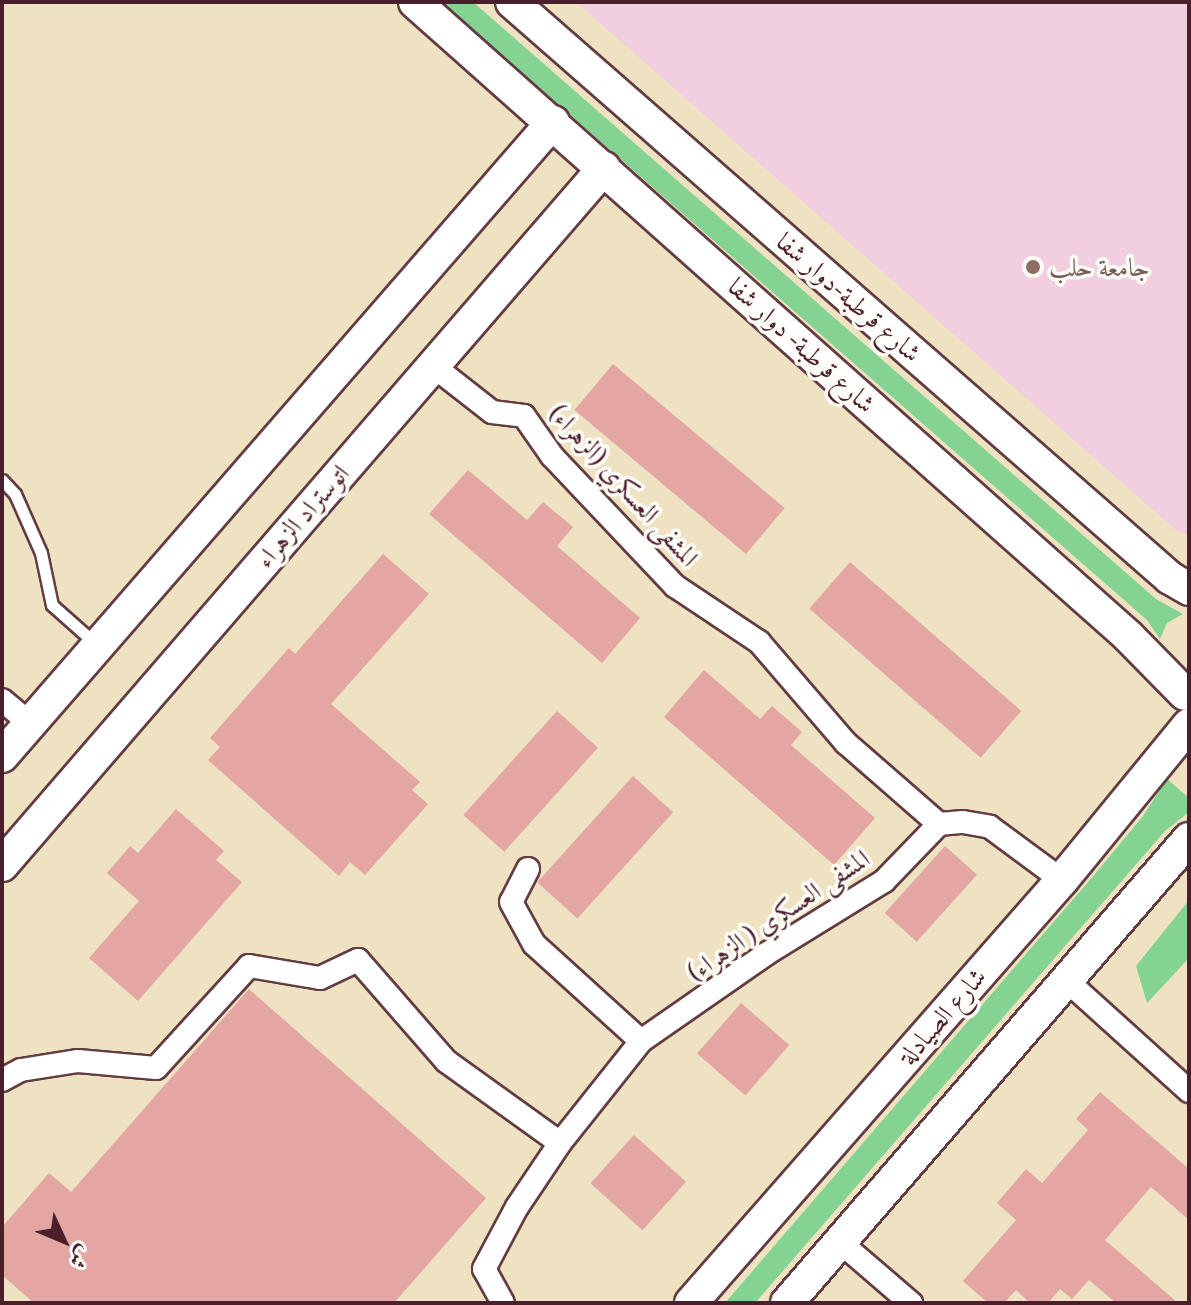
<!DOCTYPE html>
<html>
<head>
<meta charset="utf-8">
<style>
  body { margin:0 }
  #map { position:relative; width:1191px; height:1305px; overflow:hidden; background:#eee2c2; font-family:"Gentium Book Plus",Amiri,serif }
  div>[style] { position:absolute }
  .built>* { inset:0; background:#f2cfe0 }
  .green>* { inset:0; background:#85d392 }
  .building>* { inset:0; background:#e3a6a3; transform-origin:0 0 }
  .roads { filter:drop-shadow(2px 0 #633c42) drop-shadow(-2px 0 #633c42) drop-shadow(0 2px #633c42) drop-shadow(0 -2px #633c42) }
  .lane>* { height:11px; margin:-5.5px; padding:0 5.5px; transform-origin:5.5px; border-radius:5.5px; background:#fff }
  .street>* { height:22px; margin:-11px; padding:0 11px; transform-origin:11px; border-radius:11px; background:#fff }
  .secondary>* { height:32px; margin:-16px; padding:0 16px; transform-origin:16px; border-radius:16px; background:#fff }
  .dots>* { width:22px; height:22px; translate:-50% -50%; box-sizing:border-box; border:4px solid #fdfcf7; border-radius:50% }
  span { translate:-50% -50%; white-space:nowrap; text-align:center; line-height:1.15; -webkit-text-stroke:7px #fdfcf7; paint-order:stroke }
  .education-label { font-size:26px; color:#785e54 }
  .left { translate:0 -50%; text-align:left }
  .street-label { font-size:26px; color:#4a1f2b }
  .frame { position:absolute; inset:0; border:4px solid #4a1f2b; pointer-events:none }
  .north { position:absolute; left:24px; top:1201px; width:80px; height:80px; -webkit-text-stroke:6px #fdfcf7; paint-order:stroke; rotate:134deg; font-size:22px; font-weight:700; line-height:32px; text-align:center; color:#4a1f2b }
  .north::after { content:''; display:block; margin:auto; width:28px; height:36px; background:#4a1f2b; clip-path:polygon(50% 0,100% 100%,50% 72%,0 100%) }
</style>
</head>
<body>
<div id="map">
  <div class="built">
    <div style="clip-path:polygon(576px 2px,1189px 2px,1189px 535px,1177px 531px)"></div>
  </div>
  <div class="green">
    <div style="clip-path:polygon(441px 2px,473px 2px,1156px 599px,1183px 614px,1167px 623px,1160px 639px,1147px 620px)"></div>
    <div style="clip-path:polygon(1167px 779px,1189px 798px,1189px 812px,1165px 831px,755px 1303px,725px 1303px,1095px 874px,1143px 816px)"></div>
    <div style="clip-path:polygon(1189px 900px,1189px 958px,1147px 1003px,1136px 966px)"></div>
  </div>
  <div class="building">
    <div style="left:613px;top:364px;width:224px;height:60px;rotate:40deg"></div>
    <div style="clip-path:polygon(468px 470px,527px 520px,543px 502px,573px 527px,557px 546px,640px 618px,602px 663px,429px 514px)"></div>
    <div style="clip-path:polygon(383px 554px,429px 594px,331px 704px,420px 782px,412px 790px,428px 804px,365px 875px,350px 862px,339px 876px,208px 760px,220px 747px,210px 738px,289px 648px,295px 654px)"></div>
    <div style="left:850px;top:562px;width:227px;height:62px;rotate:41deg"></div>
    <div style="clip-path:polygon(704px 670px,760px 719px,772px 706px,802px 732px,791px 745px,875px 818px,834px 865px,664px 717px)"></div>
    <div style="left:557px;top:711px;width:55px;height:140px;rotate:42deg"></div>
    <div style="left:633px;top:776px;width:54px;height:143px;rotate:42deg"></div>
    <div style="clip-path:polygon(176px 809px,224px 851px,216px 860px,242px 882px,138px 1001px,89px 958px,139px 901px,107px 873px,130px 846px,138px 853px)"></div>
    <div style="left:945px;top:846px;width:43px;height:90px;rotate:42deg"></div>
    <div style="clip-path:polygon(249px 989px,486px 1198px,394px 1303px,34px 1303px,2px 1275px,2px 1227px,49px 1173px,71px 1192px)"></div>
    <div style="left:741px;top:1003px;width:64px;height:67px;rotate:41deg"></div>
    <div style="clip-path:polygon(1100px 1092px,1189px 1169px,1189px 1220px,1151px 1187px,1105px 1240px,1178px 1303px,1116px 1303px,1089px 1280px,1072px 1299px,1060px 1289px,1048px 1303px,1030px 1303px,1016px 1290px,1004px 1303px,988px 1303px,963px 1281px,1016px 1220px,997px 1203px,1026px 1169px,1042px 1183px,1088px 1130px,1076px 1119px)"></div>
    <div style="left:634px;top:1135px;width:70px;height:65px;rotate:42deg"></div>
  </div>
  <div class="roads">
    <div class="lane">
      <div style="left:2px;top:480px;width:19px;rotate:47deg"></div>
      <div style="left:15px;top:494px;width:64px;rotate:66.2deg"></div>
      <div style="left:41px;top:553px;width:53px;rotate:78.1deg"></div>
      <div style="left:52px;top:605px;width:59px;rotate:41.6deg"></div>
    </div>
    <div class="street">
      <div style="left:432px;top:365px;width:76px;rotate:38.1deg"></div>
      <div style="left:492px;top:412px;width:32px;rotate:7deg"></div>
      <div style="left:524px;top:416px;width:49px;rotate:55deg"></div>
      <div style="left:552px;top:456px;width:179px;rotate:46.6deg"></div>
      <div style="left:675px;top:586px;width:101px;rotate:33.7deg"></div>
      <div style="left:759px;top:642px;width:133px;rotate:49.3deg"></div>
      <div style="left:846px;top:743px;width:123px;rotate:41.1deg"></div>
      <div style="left:2px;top:700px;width:35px;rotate:40deg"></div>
      <div style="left:528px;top:869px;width:37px;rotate:117deg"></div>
      <div style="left:511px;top:902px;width:48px;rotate:61.3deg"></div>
      <div style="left:534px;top:944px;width:144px;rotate:42.2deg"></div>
      <div style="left:1065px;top:979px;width:167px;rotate:42.1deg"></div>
      <div style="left:2px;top:1080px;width:21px;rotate:-28deg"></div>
      <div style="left:21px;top:1070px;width:58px;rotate:-9deg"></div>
      <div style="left:78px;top:1061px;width:78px;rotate:5.1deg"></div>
      <div style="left:156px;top:1068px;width:138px;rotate:-47.6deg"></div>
      <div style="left:249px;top:966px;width:72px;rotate:9.6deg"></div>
      <div style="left:320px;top:978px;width:42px;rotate:-25.3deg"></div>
      <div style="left:358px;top:960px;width:134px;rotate:48.9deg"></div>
      <div style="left:446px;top:1061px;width:140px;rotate:35.7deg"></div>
      <div style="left:560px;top:1143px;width:130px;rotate:-51.5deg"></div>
      <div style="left:641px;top:1041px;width:152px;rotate:-34.8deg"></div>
      <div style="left:766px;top:954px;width:139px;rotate:-31.7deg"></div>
      <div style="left:884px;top:881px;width:79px;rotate:-46deg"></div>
      <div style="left:939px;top:824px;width:24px;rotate:-5deg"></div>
      <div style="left:963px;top:822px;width:27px;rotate:10deg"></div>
      <div style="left:990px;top:827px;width:89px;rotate:36.4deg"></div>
      <div style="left:840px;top:1242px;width:94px;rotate:40.7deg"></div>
      <div style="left:503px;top:1303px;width:39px;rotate:-119deg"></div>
      <div style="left:484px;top:1269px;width:70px;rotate:-62deg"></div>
      <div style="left:517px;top:1207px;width:77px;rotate:-56.1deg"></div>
    </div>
    <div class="secondary">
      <div style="left:415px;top:2px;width:954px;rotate:41.64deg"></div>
      <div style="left:1128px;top:636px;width:81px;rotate:45.5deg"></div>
      <div style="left:512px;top:2px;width:874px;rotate:41.2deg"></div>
      <div style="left:1170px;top:578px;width:22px;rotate:30deg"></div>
      <div style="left:2px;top:756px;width:840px;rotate:-49.01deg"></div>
      <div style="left:2px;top:865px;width:921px;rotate:-49.18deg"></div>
      <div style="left:691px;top:1303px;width:563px;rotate:-48.75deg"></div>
      <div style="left:1062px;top:880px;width:200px;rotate:-50.7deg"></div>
      <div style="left:787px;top:1303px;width:614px;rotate:-49.1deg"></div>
    </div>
  </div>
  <div class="dots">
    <div style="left:1033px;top:267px;background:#8d6e63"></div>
  </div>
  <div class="education-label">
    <span class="left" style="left:1049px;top:267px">جامعة حلب</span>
  </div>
  <div class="street-label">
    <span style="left:849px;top:297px;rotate:41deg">شارع قرطبة-دوار شفا</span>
    <span style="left:802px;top:345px;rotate:42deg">شارع قرطبة- دوار شفا</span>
    <span style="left:624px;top:485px;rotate:48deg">المشفى العسكري (الزهراء)</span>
    <span style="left:302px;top:516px;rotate:-49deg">اتوستراد الزهراء</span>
    <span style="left:778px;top:915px;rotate:-34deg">المشفى العسكري ( الزهراء)</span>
    <span style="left:942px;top:1016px;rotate:-49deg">شارع الصيادلة</span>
  </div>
  <div class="frame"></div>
  <div class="north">ش</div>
</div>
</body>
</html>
